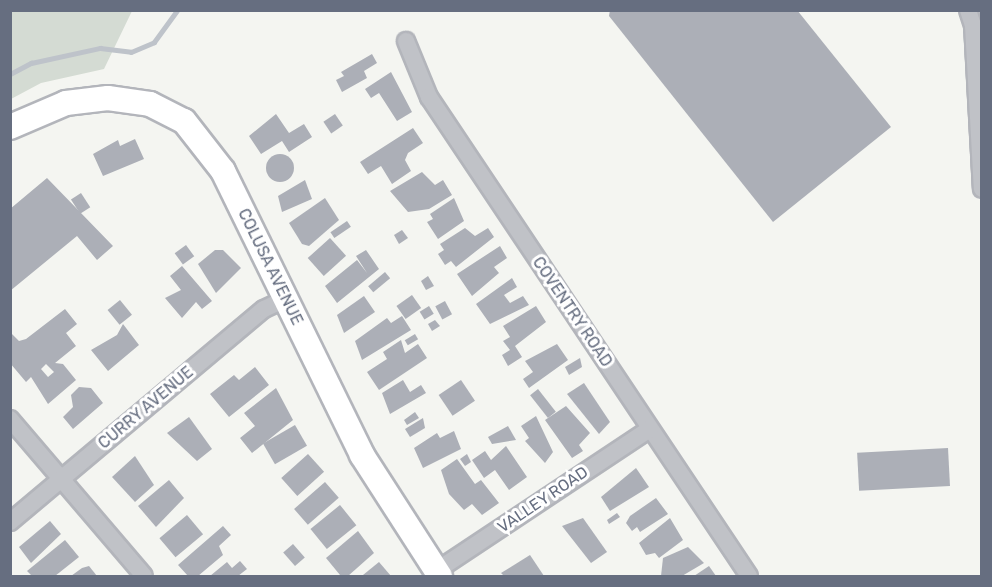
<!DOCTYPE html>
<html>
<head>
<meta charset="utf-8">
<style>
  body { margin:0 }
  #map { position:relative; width:992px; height:587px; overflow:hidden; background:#f4f5f1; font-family:Rubik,sans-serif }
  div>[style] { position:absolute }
  .green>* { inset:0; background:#d4dbd3 }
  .stream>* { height:5px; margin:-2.5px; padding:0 2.5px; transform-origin:2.5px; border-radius:2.5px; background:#bec3ca }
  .building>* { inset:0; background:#acafb7; transform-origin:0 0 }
  .round { border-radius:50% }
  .roads { filter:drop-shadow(2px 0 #b3b5bb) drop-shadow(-2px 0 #b3b5bb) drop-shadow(0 2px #b3b5bb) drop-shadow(0 -2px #b3b5bb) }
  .street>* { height:16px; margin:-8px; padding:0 8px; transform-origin:8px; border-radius:8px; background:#c0c2c7 }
  .secondary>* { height:24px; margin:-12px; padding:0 12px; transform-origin:12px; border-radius:12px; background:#fff }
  span { translate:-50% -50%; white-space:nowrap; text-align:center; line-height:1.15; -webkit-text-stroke:6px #fff; paint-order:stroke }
  .street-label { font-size:16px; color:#666e80 }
  .frame { position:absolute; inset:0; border:12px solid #666e80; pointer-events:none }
</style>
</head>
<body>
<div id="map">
  <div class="green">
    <div style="clip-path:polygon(11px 10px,132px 10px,132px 11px,104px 69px,41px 83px,11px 99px)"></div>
  </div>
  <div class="stream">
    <div style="left:10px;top:74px;width:24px;rotate:-28deg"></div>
    <div style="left:31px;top:63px;width:71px;rotate:-12.3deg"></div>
    <div style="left:100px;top:48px;width:31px;rotate:7deg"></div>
    <div style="left:131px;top:52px;width:25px;rotate:-23deg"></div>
    <div style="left:154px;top:42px;width:39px;rotate:-54deg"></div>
  </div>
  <div class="building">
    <div style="clip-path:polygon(610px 10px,797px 10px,891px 127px,773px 222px,609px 16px)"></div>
    <div style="clip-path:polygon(372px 54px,377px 63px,364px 71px,367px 78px,342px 92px,336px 80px,344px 76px,341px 72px)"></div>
    <div style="clip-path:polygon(391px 72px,412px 112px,397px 121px,379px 93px,371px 98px,365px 89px)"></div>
    <div style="clip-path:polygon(276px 114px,289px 133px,304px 124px,312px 137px,289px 152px,282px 141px,261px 154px,249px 136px)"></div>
    <div style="left:335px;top:114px;width:14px;height:14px;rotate:56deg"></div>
    <div style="clip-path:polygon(413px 128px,423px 143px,408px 153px,405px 160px,411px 171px,392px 184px,381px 166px,368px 174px,360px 162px)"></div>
    <div style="clip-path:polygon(135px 139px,144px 159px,103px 176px,93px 154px,118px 140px,120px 146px)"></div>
    <div class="round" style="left:266px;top:154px;width:28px;height:28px"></div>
    <div style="clip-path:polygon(422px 172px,435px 185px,443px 180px,452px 195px,429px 209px,408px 212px,390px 191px)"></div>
    <div style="clip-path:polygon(47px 178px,113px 246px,97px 260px,77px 236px,10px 291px,10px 209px)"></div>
    <div style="clip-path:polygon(305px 180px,312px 199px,282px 212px,278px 196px)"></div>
    <div style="left:81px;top:193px;width:17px;height:12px;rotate:57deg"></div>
    <div style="clip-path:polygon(325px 198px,339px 220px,309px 246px,302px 244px,289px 223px)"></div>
    <div style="clip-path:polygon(454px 198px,464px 221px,438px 239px,427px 222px,433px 219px,430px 214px)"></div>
    <div style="left:347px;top:221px;width:7px;height:20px;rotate:56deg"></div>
    <div style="clip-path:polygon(465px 228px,475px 236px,488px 228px,494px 237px,456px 267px,451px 261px,445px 265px,438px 254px,444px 250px,440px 244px)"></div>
    <div style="clip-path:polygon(402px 230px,408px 238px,399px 244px,394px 235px)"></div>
    <div style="left:330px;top:238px;width:24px;height:30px;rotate:48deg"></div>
    <div style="left:186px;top:245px;width:14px;height:14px;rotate:54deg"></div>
    <div style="clip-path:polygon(500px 246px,507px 258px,494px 267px,499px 273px,472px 296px,457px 274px)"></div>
    <div style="clip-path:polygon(215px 250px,223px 250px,241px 268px,216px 293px,198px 264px)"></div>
    <div style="clip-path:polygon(366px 250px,379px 269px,337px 303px,325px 286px,357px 260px,367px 273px,356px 256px)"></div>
    <div style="clip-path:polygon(182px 266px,212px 301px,202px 309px,196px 302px,182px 318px,165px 298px,181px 290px,170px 276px)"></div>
    <div style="left:385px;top:272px;width:8px;height:22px;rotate:50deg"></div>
    <div style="clip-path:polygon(428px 276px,434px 286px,426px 290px,421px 281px)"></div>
    <div style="clip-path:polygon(512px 278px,517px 287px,504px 295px,510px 303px,523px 296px,529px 305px,490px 324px,476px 304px)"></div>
    <div style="left:412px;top:295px;width:16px;height:19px;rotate:55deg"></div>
    <div style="clip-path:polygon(364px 296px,375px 312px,344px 333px,337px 315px)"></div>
    <div style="left:120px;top:300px;width:19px;height:16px;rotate:51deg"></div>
    <div style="left:445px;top:301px;width:15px;height:11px;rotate:62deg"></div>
    <div style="left:429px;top:306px;width:9px;height:11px;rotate:58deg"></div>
    <div style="clip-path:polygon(536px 306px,546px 322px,515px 346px,522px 357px,508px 366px,502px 355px,510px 350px,503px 341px,510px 337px,503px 326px)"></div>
    <div style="clip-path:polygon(evenodd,65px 309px,77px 324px,66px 333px,76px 346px,55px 363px,63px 364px,76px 380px,48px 404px,31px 377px,26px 382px,10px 363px,10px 332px,19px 341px,26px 339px,65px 309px,46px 364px,54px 372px,48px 377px,41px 369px,46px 364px)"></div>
    <div style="clip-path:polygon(402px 316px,411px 330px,362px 360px,355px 341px,387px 318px,391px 323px)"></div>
    <div style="clip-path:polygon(435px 320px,440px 326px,432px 331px,428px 324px)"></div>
    <div style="clip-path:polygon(123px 324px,139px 345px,108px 371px,91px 350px,117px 335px)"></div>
    <div style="left:415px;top:334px;width:6px;height:12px;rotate:59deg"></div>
    <div style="clip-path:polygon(401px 340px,405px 353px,418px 344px,427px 358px,379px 390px,367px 372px,387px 359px,383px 352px)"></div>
    <div style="clip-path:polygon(557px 344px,568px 360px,529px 388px,523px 379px,533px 372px,525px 361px)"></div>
    <div style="clip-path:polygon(580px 358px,582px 367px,569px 375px,565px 367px)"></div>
    <div style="clip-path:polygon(255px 367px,269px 385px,229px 417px,210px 394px,234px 375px,239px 380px)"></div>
    <div style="clip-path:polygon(403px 380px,410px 392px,421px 385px,426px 393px,390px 414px,382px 393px)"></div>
    <div style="left:461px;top:380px;width:25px;height:27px;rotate:56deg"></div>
    <div style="clip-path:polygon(584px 383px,610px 422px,599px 434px,567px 394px)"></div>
    <div style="clip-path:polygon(79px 387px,91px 388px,103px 403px,73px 429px,63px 417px,73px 407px,71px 395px)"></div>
    <div style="clip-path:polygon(276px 388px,293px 420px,252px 453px,240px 438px,255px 426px,244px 413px)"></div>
    <div style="left:538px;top:389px;width:29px;height:10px;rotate:52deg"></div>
    <div style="clip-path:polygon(566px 406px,590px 433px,579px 445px,583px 451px,572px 458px,545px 420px)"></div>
    <div style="clip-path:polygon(415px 412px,419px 418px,407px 425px,404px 420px)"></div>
    <div style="clip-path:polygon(536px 416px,553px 452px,545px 463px,525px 441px,529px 438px,521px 426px)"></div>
    <div style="clip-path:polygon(189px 417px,212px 449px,197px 461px,167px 433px)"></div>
    <div style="clip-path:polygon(423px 418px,425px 428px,410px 437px,405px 429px)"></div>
    <div style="left:295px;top:425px;width:24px;height:37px;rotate:60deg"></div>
    <div style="clip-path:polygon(508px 426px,516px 440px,492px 444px,488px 437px)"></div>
    <div style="clip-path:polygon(454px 431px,461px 449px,423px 468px,414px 448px,437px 433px,440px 438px)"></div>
    <div style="clip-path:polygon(506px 446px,527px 477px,509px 490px,495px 470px,484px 478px,472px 460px,485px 451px,491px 460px)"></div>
    <div style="left:948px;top:448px;width:38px;height:91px;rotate:87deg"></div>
    <div style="left:308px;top:454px;width:24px;height:36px;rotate:48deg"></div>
    <div style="clip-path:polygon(467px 454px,471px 462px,465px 466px,460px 459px)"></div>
    <div style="clip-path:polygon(135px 456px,154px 485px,135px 502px,112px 477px)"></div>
    <div style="clip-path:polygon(457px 459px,475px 484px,481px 480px,499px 503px,482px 515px,472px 504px,464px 510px,449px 494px,441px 470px)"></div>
    <div style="clip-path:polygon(636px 468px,649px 487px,610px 511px,601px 497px)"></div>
    <div style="clip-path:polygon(169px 480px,184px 498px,156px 527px,138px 506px)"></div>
    <div style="left:325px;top:482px;width:21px;height:41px;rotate:49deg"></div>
    <div style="clip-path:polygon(656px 498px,668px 514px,640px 532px,637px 527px,632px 531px,626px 523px,630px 516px)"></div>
    <div style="left:340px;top:505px;width:26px;height:38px;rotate:51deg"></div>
    <div style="clip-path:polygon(617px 513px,620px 517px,609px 524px,607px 520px)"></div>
    <div style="left:187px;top:515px;width:25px;height:36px;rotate:50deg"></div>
    <div style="clip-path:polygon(583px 518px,607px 552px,591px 563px,562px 526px)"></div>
    <div style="clip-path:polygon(670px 518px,683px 540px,659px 558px,655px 553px,646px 555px,639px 543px)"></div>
    <div style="clip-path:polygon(50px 521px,61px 534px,31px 563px,19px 547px)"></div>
    <div style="clip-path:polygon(223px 526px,231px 535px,219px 546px,223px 555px,198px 576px,188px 576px,178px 565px)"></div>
    <div style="clip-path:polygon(358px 531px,374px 553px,348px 576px,340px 575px,326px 558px)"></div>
    <div style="clip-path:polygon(65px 540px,79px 557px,55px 576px,32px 576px,27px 571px)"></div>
    <div style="left:293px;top:544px;width:18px;height:13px;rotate:49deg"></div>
    <div style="clip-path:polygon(688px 547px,704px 563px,682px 576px,661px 576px,663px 558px)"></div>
    <div style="clip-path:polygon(530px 555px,544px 576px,504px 576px,501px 573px)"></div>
    <div style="clip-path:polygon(240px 561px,247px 569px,238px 576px,210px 576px,227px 562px,232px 568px)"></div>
    <div style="clip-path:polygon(379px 562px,391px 576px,365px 576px,363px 575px)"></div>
    <div style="clip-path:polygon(89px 566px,97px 576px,71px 576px,82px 568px)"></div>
    <div style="clip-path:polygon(709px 566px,716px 576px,694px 576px)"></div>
  </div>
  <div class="roads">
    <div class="street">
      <div style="left:968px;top:10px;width:16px;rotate:72deg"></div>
      <div style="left:973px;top:25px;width:164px;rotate:86.9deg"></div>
      <div style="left:406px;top:41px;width:61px;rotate:67.7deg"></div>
      <div style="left:429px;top:97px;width:576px;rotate:56.25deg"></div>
      <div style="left:10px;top:419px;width:206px;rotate:49.5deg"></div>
      <div style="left:10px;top:522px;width:331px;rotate:-40deg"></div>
      <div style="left:264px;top:309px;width:23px;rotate:-25deg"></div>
      <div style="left:436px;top:571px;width:257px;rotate:-33.6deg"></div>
    </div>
    <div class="secondary">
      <div style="left:10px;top:127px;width:61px;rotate:-23.2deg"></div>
      <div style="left:66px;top:103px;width:42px;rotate:-6.8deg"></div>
      <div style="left:108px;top:98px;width:42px;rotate:8.1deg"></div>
      <div style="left:150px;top:104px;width:38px;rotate:27deg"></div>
      <div style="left:184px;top:121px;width:63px;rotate:52deg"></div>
      <div style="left:223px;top:171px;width:316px;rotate:63.9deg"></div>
      <div style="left:362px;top:455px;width:144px;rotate:57.2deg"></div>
    </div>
  </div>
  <div class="street-label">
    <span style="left:270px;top:267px;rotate:64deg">COLUSA AVENUE</span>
    <span style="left:572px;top:312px;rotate:56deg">COVENTRY ROAD</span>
    <span style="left:146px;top:408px;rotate:-40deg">CURRY AVENUE</span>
    <span style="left:543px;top:500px;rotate:-34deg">VALLEY ROAD</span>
  </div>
  <div class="frame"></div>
</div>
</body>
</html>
